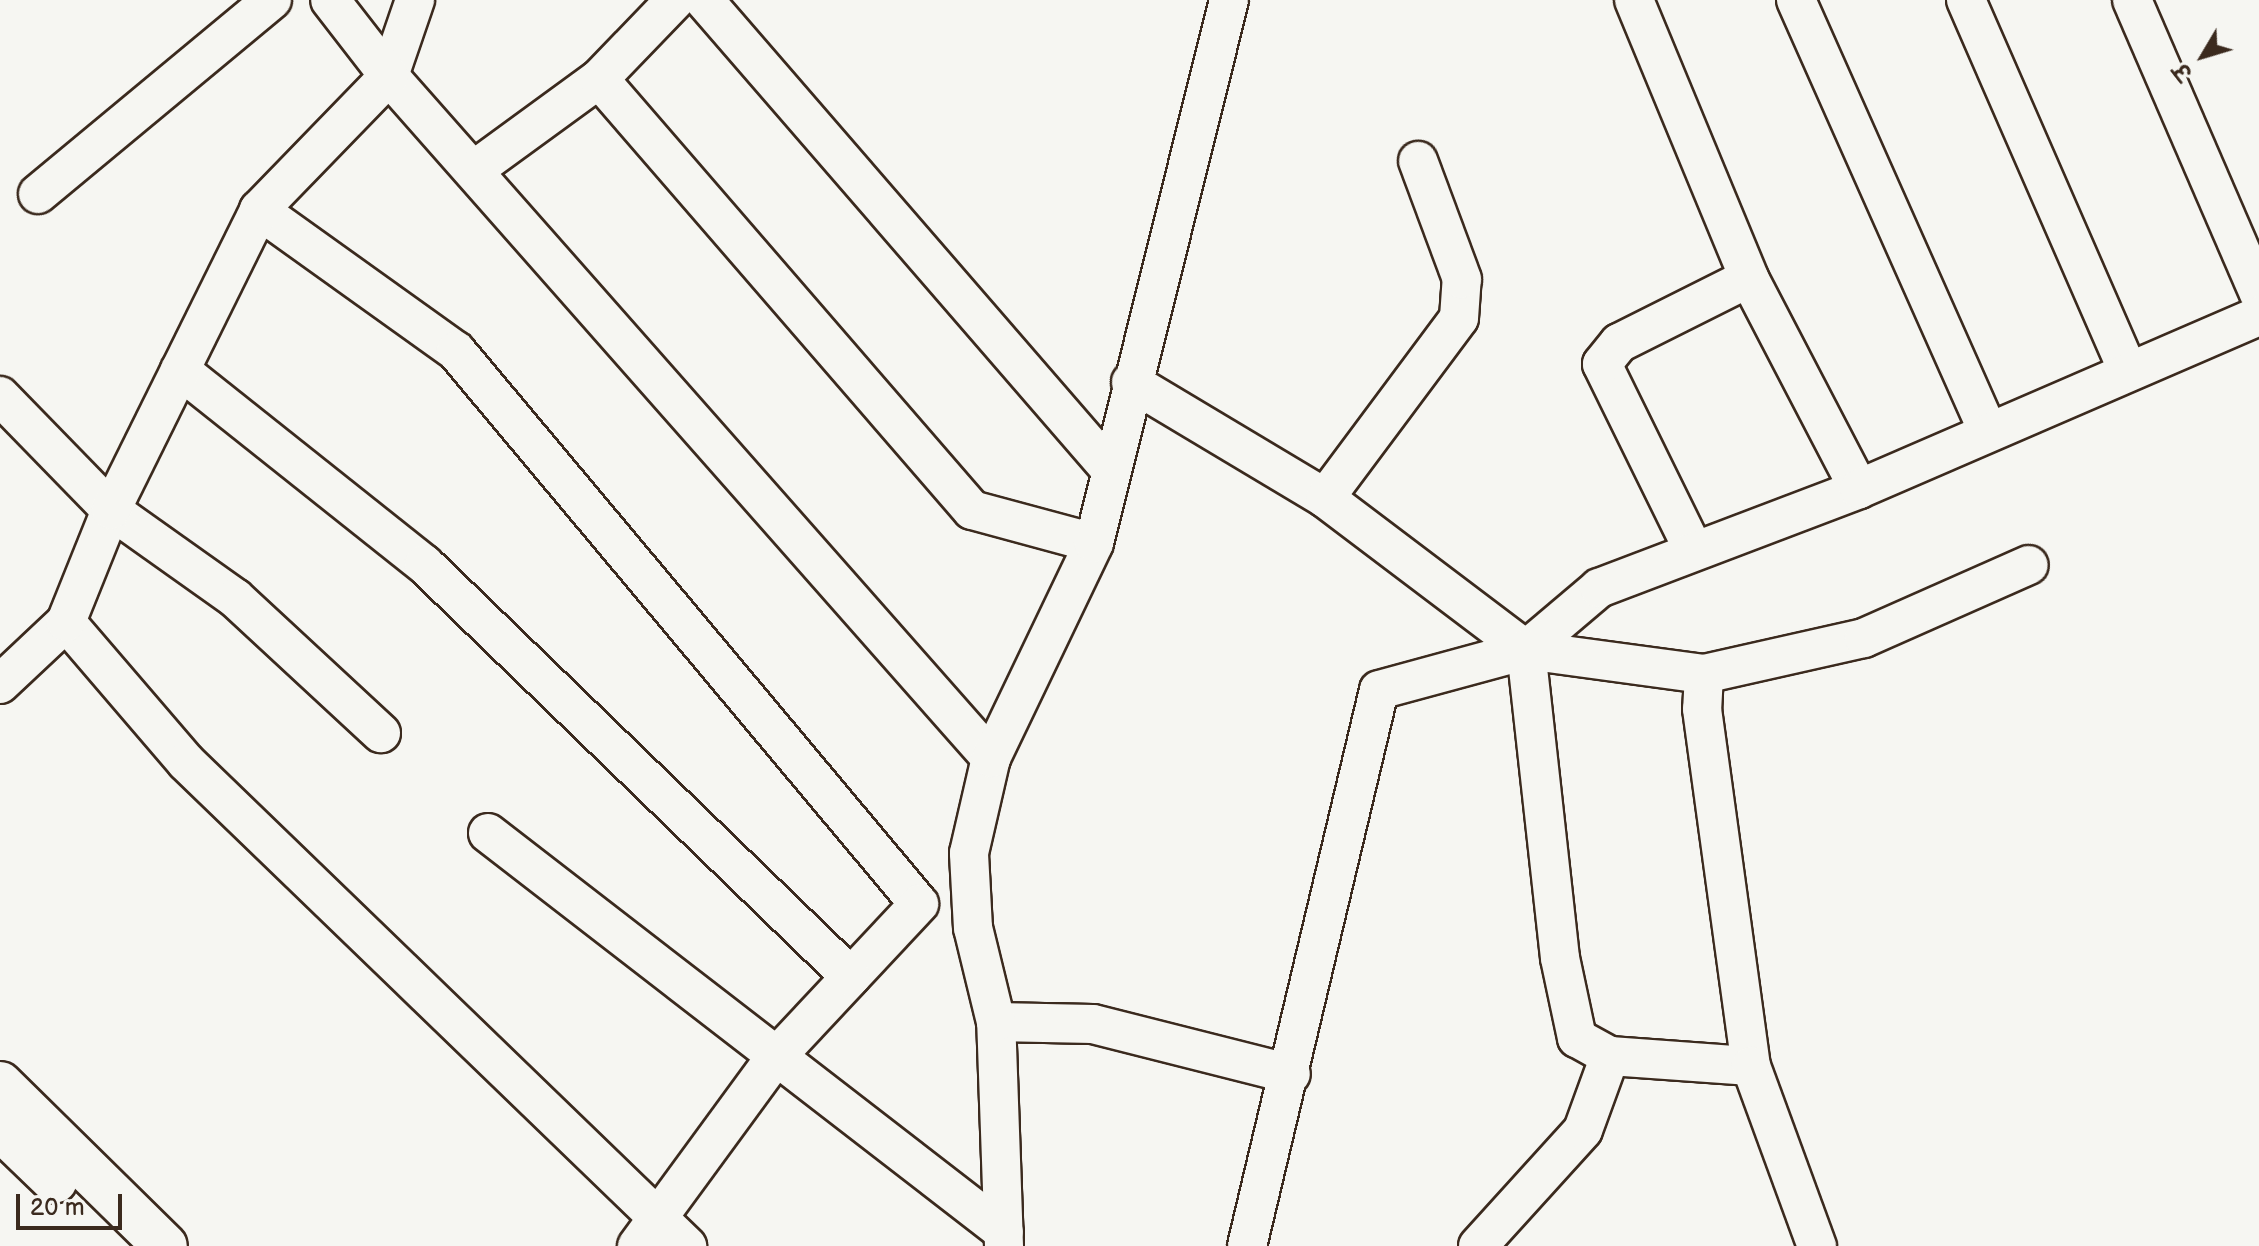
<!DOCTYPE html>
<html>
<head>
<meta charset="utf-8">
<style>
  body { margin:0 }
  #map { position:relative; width:2259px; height:1246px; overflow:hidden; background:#f6f6f2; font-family:"Balsamiq Sans","Playpen Sans Deva",sans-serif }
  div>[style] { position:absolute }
  .roads { filter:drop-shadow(2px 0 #3b2a1e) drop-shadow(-2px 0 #3b2a1e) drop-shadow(0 2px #3b2a1e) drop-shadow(0 -2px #3b2a1e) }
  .minor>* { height:38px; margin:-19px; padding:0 19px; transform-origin:19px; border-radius:19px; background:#f6f6f2 }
  .tertiary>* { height:44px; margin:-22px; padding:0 22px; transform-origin:22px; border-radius:22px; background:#f6f6f2 }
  span { translate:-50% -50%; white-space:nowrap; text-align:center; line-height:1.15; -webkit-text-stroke:6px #f6f6f2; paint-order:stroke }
  .north { position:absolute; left:2163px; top:16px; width:80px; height:80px; -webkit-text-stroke:6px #f6f6f2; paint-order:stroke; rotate:232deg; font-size:22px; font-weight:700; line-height:32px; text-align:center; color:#3b2a1e }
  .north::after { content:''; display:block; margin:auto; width:28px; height:36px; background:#3b2a1e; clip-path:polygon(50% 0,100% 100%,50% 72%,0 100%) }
  .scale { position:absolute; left:16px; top:1194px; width:106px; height:36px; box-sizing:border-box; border:4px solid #3b2a1e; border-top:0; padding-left:10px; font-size:24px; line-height:28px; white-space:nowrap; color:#3b2a1e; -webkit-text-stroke:6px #f6f6f2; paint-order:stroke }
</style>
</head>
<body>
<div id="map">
  <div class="roads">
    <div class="minor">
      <div style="left:415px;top:0;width:80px;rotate:108.9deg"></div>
      <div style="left:389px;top:76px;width:910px;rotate:48.57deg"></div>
      <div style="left:704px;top:0;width:620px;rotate:49.12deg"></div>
      <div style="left:1634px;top:0;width:301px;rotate:67.5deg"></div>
      <div style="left:1749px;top:278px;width:238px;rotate:62.5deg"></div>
      <div style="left:1796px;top:0;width:473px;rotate:66deg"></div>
      <div style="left:1966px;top:0;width:403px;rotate:66.4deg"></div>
      <div style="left:2132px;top:0;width:320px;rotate:66.6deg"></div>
      <div style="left:599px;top:79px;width:570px;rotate:49.13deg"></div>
      <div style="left:972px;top:510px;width:126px;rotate:15.1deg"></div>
      <div style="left:474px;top:170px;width:155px;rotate:-36.1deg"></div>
      <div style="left:599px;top:79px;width:110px;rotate:-46.1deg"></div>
      <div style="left:38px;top:194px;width:304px;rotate:-39.7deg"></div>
      <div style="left:259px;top:210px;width:242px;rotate:35.6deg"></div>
      <div style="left:456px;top:351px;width:721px;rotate:50.06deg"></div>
      <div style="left:919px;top:904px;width:212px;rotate:133.1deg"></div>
      <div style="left:774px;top:1059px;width:232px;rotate:126.2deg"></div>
      <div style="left:180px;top:370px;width:312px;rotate:38.5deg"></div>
      <div style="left:424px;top:564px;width:594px;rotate:44.05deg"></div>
      <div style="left:1131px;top:382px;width:226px;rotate:30.9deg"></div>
      <div style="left:1325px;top:498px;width:252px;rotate:37.1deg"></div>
      <div style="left:1526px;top:650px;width:310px;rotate:83.7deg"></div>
      <div style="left:1560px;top:958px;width:82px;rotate:78deg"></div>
      <div style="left:1577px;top:1038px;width:38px;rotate:29deg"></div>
      <div style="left:1610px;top:1056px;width:141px;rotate:4.1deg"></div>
      <div style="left:0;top:396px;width:159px;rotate:45.8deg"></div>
      <div style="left:111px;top:510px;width:152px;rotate:35.4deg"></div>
      <div style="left:235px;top:598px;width:199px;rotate:42.8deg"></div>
      <div style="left:1325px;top:498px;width:224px;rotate:-53.3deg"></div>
      <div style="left:1459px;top:318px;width:39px;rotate:-86deg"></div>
      <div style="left:1462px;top:279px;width:126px;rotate:-110.4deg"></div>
      <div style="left:1693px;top:549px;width:206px;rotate:-116.2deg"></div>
      <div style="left:1602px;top:364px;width:27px;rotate:-51deg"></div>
      <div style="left:1619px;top:343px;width:145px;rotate:-26.6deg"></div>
      <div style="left:66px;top:622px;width:184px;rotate:49.4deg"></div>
      <div style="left:186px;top:762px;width:697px;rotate:44.01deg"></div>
      <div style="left:1526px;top:650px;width:96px;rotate:-40.3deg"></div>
      <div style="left:1599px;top:588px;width:278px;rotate:-20.8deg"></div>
      <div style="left:1859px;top:489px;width:436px;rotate:-23.4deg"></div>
      <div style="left:1704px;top:674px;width:35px;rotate:93deg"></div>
      <div style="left:1702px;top:709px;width:360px;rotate:82.2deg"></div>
      <div style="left:1751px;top:1066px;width:192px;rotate:69.9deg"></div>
      <div style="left:0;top:684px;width:91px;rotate:-43.2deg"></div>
      <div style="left:66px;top:622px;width:121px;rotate:-68.1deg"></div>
      <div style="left:111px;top:510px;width:335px;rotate:-63.7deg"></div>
      <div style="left:259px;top:210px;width:187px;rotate:-45.9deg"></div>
      <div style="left:389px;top:76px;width:96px;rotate:-127.8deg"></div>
      <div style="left:488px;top:833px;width:652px;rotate:37.71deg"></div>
      <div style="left:996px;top:1022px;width:97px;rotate:1.2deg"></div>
      <div style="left:1093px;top:1024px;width:204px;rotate:14.2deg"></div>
      <div style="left:1004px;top:1246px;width:224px;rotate:-92deg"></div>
      <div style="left:996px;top:1022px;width:97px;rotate:-103.7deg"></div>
      <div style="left:973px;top:928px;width:75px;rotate:-93.1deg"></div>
      <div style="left:969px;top:853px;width:98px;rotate:-77deg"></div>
      <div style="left:991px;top:758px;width:238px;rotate:-64.4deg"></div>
      <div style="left:1094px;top:543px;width:560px;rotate:-76.04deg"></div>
      <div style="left:1247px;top:1246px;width:571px;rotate:-76.64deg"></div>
      <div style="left:1379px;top:690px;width:152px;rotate:-15.2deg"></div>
      <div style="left:1526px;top:650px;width:180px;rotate:7.7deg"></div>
      <div style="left:1704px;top:674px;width:164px;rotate:-12.7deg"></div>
      <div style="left:1864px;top:638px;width:180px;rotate:-23.9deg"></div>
      <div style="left:1478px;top:1246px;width:156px;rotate:-47.8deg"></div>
      <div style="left:1583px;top:1130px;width:79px;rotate:-70deg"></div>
    </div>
    <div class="tertiary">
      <div style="left:0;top:1084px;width:231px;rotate:44.5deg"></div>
      <div style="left:0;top:1128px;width:76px;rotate:43.9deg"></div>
    </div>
  </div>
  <div class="north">उ</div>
  <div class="scale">20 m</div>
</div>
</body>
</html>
